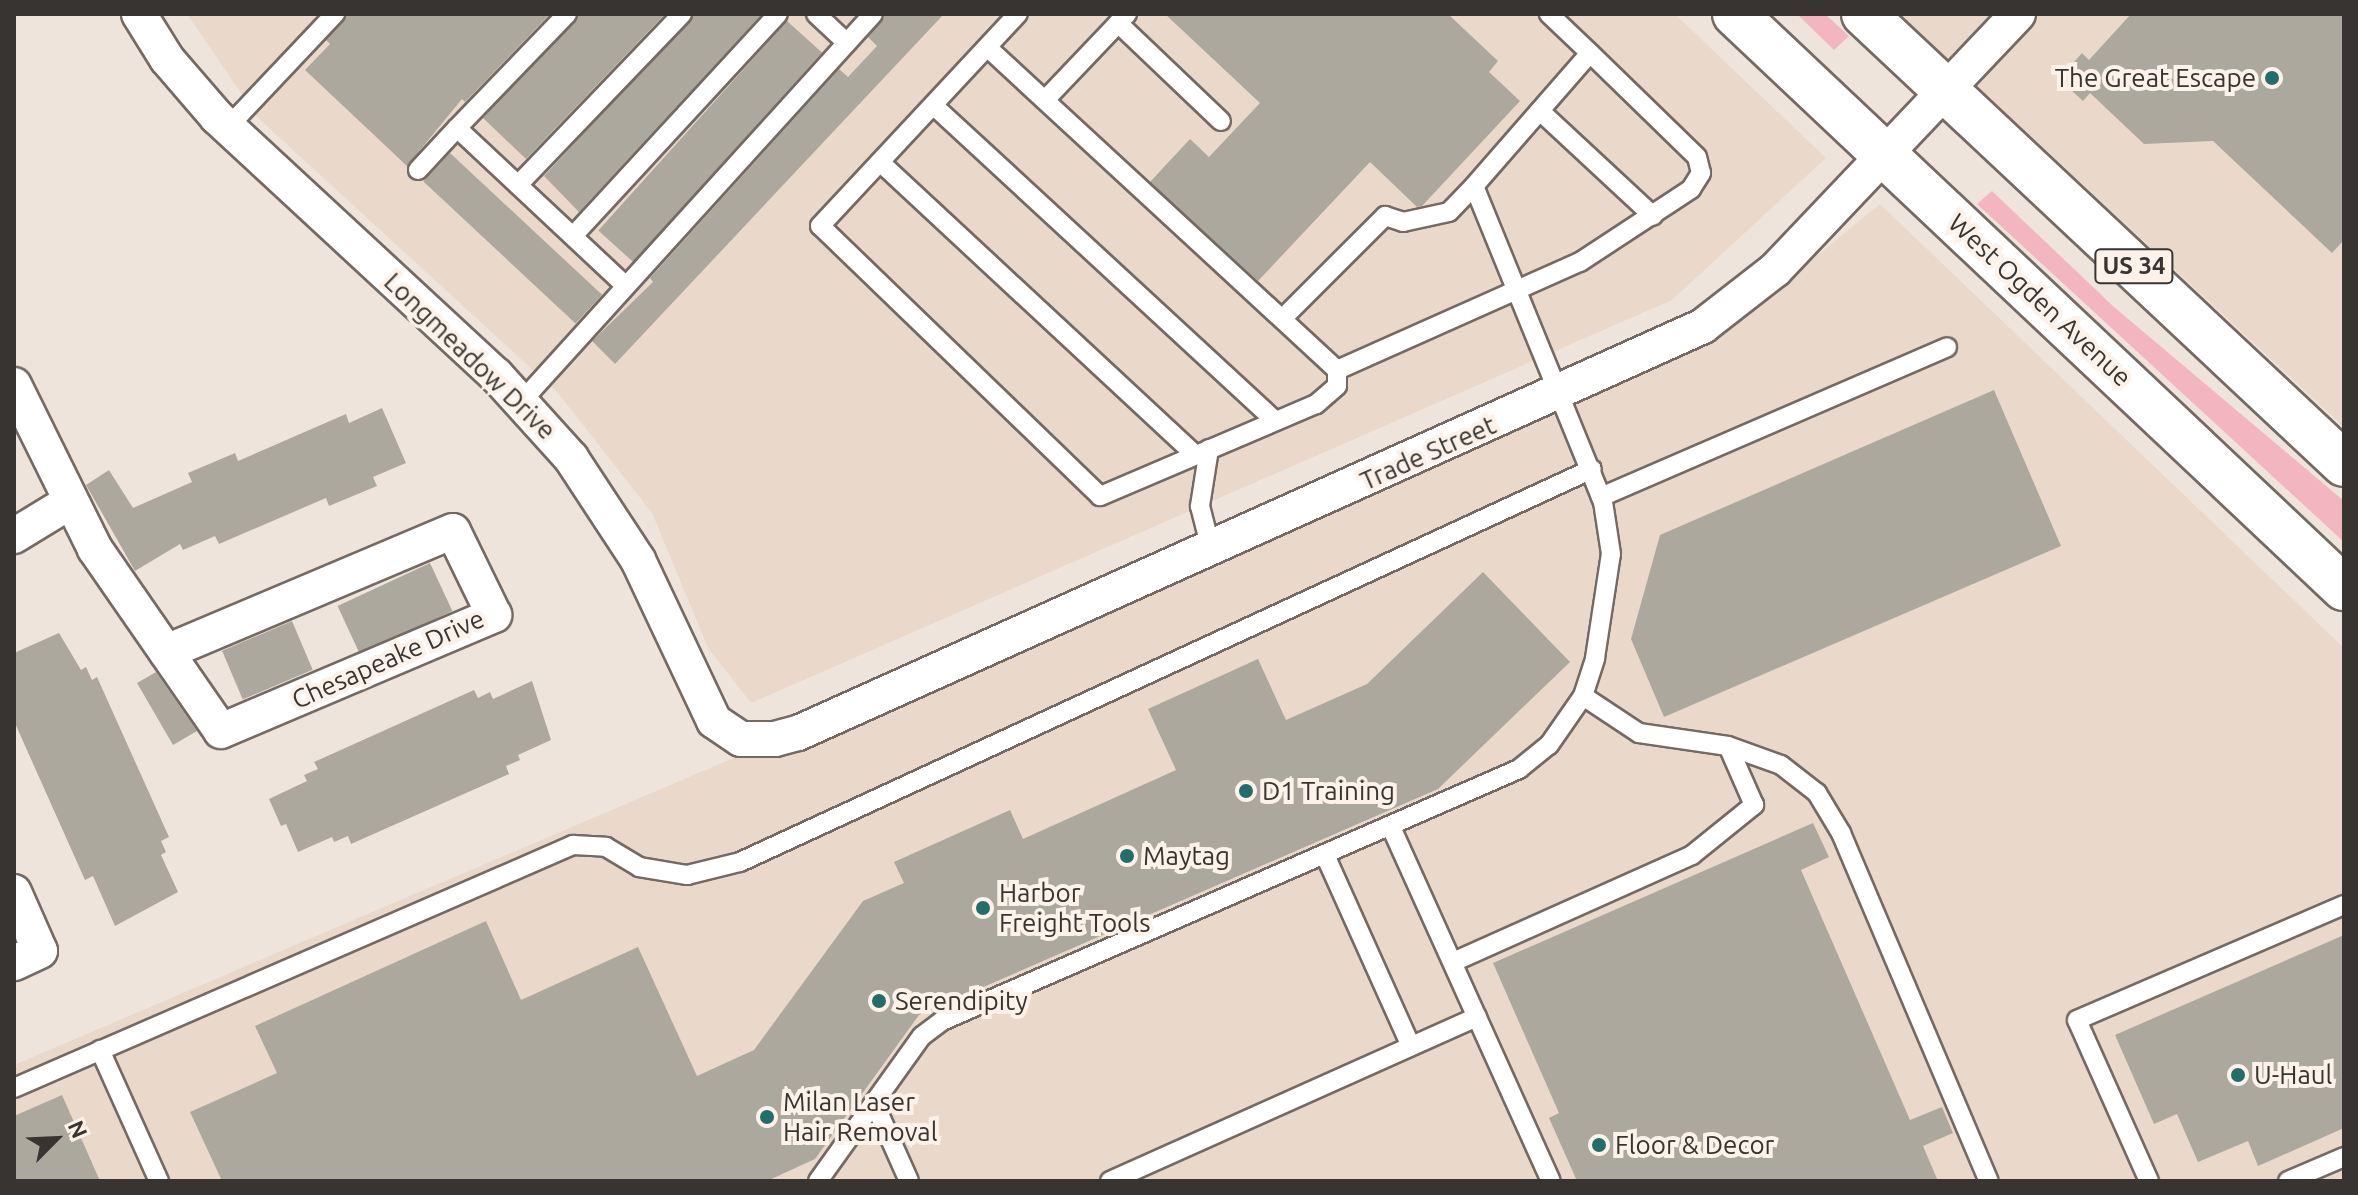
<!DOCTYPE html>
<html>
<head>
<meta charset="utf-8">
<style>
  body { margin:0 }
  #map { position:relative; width:2358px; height:1195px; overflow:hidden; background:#efe4dc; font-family:Ubuntu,sans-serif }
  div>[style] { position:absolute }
  .built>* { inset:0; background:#ead9cb }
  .green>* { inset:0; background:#f3b5bf }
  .building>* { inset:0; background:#ada89d; transform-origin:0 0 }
  .roads { filter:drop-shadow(2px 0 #746a63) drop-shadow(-2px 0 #746a63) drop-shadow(0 2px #746a63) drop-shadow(0 -2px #746a63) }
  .lane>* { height:18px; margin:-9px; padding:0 9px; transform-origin:9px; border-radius:9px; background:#fff }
  .street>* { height:34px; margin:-17px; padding:0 17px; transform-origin:17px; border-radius:17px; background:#fff }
  .primary>* { height:44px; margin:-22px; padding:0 22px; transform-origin:22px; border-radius:22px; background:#fff }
  .dots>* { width:22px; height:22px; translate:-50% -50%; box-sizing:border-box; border:4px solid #fcf2e9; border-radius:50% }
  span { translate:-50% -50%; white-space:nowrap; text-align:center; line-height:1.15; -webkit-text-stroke:8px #fcf2e9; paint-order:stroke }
  .shield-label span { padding:2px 6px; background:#fcf2e9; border:2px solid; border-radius:6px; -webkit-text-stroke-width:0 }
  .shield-label { font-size:24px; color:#383431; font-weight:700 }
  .poi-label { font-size:26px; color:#383431 }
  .right { translate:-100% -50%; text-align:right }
  .left { translate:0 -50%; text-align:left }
  .street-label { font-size:26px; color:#383431 }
  .frame { position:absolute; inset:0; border:16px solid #383431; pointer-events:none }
  .north { position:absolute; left:16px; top:1099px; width:80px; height:80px; -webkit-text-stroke:6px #fcf2e9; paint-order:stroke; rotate:66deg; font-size:22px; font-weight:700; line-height:32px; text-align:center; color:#383431 }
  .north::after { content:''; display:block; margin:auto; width:28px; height:36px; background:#383431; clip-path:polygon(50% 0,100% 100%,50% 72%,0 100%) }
</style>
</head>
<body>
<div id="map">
  <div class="built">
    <div style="clip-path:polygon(187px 14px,1675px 14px,1826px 158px,1672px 300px,751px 703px,708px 648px,652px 513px,558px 393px,258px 118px)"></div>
    <div style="clip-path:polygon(1893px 14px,2344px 14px,2344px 427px,1991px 99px)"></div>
    <div style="clip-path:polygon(1880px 204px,2344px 648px,2344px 1181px,14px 1181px,14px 1065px,1715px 339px)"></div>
  </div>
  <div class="green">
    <div style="clip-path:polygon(1797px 14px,1825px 14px,1849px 36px,1834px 50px)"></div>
    <div style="clip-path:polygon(1992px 191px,2114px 307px,2344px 501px,2344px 542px,1977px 204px)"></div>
  </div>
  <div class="building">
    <div style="clip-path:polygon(347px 14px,550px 14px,465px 102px,462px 99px,407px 166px,305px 70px,330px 44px,326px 40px)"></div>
    <div style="clip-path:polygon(579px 14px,665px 14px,526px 159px,483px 118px)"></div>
    <div style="clip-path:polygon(694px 14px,762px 14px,579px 212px,544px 176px)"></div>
    <div style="clip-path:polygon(885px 14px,944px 14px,615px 364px,592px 341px,653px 282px,650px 278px,839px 69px,848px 77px,877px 46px,868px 37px)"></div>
    <div style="clip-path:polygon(1165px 14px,1448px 14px,1498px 61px,1489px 72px,1520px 101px,1422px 206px,1417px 207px,1370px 162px,1258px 281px,1150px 182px,1190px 139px,1209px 157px,1260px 103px)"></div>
    <div style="clip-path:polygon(2131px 14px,2344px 14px,2344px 240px,2332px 253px,2213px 141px,2144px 144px,2090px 93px,2083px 101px,2059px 79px,2082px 53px,2089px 60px)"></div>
    <div style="left:787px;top:21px;width:47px;height:282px;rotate:42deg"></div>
    <div style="left:450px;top:153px;width:208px;height:39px;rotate:43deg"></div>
    <div style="clip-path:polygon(1994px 390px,2061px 546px,1664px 717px,1631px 639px,1660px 535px)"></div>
    <div style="clip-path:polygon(382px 408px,406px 463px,373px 477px,377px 486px,329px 506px,326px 498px,219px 544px,215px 536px,183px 550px,180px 544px,135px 571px,86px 485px,109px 470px,133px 508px,192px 482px,188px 473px,235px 453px,238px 461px,346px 414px,349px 423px)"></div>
    <div style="left:430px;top:563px;width:53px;height:102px;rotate:65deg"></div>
    <div style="clip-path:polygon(1483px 572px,1570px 662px,1438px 789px,919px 1015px,815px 1159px,767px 1181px,222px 1181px,190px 1112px,277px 1073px,255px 1026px,486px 921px,521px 1000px,638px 947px,697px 1076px,754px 1050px,863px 901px,904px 883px,894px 862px,1010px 810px,1023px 839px,1176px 770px,1148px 709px,1258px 659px,1286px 720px,1367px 684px)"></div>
    <div style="left:292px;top:621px;width:53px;height:76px;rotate:67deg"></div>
    <div style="clip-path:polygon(59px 633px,81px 670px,86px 667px,92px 680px,97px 677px,169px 837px,161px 841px,166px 852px,161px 855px,178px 892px,115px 926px,93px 876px,85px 880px,14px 721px,14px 653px)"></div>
    <div style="clip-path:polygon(156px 672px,197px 731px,173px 745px,137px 683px)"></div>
    <div style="clip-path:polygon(532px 681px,551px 740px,518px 755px,520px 760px,506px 766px,509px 774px,351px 844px,348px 836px,334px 842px,332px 837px,298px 852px,286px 824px,281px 826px,269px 799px,307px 781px,304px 775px,318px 769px,314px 762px,474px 690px,478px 698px,490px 692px,493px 699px)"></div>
    <div style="clip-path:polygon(1813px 823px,1829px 857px,1801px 870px,1910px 1120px,1942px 1107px,1953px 1133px,1923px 1146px,1938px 1181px,1577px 1181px,1549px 1118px,1559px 1113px,1493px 963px)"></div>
    <div style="clip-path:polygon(2344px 935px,2344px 1128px,2258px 1166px,2248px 1141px,2198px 1162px,2177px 1114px,2154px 1124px,2115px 1035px)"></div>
    <div style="clip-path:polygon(62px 1095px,100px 1181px,14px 1181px,14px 1116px)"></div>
  </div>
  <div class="roads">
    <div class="lane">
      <div style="left:567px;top:14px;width:158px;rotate:134deg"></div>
      <div style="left:457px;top:128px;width:231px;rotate:43.1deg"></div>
      <div style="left:816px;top:14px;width:42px;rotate:43.1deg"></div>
      <div style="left:1118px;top:23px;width:142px;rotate:43.6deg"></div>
      <div style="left:987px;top:47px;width:476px;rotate:42.7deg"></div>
      <div style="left:1337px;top:370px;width:16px;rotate:90deg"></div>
      <div style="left:1337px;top:386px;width:28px;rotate:139deg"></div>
      <div style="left:1316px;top:404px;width:235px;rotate:156.9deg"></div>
      <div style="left:1100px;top:496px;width:389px;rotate:-136deg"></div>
      <div style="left:820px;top:226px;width:290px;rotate:-47deg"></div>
      <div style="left:1045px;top:100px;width:119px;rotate:-46.4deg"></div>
      <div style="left:933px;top:105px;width:466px;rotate:42.7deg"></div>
      <div style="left:1540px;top:111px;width:154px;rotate:42.9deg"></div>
      <div style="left:228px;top:127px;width:156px;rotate:-46.6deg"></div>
      <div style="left:880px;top:162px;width:430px;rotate:42.9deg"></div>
      <div style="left:418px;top:170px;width:57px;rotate:-47.1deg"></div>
      <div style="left:518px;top:185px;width:237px;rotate:-46.2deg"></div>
      <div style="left:573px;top:236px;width:302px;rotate:-47.3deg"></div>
      <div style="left:1282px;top:319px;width:146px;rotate:-45deg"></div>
      <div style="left:1385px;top:216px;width:19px;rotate:18deg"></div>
      <div style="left:1403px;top:222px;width:47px;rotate:-12.3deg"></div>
      <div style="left:1449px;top:212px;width:36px;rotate:-46deg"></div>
      <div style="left:1337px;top:370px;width:266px;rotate:-24deg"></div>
      <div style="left:1580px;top:262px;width:133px;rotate:-33.3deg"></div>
      <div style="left:1691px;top:189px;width:19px;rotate:-58deg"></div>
      <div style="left:1701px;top:173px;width:16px;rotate:-104deg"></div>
      <div style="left:1697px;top:157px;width:149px;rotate:-135.8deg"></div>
      <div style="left:522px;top:401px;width:522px;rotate:-47.79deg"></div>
      <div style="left:1209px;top:449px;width:58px;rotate:99deg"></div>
      <div style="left:1200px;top:506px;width:44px;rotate:75.7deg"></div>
      <div style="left:1601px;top:497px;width:377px;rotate:-23.4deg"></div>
      <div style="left:1583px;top:696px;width:67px;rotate:33.5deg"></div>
      <div style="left:1639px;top:733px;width:90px;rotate:8.3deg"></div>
      <div style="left:1728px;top:746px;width:56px;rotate:19.7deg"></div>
      <div style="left:1781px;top:765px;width:46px;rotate:37.9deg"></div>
      <div style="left:1817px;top:793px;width:47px;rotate:59deg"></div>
      <div style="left:1841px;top:833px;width:378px;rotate:67deg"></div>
      <div style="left:1391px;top:827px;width:388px;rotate:65.7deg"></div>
      <div style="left:1325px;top:855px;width:209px;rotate:65.8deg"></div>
      <div style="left:1453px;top:962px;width:262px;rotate:-24.1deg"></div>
      <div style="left:1692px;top:855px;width:80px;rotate:-38.9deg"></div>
      <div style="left:1754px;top:805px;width:64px;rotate:-113.8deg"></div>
      <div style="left:100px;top:1050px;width:144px;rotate:65.8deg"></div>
      <div style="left:14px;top:1088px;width:610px;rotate:-23.49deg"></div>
      <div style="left:573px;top:845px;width:33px;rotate:3deg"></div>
      <div style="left:606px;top:847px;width:39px;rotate:31deg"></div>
      <div style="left:639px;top:867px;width:49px;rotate:9.5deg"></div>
      <div style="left:687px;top:875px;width:55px;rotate:-13.8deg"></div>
      <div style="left:740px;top:862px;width:938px;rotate:-24.76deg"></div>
      <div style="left:875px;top:1105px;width:83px;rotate:65.9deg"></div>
      <div style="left:818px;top:1181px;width:178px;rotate:-54.4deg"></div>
      <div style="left:922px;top:1036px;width:25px;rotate:-37deg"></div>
      <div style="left:942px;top:1021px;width:630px;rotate:-23.59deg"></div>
      <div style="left:1519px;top:769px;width:38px;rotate:-39deg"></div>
      <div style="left:1549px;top:745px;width:60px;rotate:-55.2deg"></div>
      <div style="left:1583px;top:696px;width:40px;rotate:-72deg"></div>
      <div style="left:1595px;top:658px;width:105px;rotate:-81.3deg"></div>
      <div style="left:1611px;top:554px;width:53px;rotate:-98.7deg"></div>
      <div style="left:1603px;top:502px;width:341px;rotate:-112.2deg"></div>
      <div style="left:1474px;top:186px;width:176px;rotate:-48.9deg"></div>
      <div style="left:1590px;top:53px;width:57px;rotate:-136.4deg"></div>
      <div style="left:1110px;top:1181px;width:402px;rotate:-24.1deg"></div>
      <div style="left:2149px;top:1181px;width:176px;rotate:-114.1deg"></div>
      <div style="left:2077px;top:1020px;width:291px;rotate:-23.3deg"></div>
      <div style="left:2288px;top:1181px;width:61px;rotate:-23.2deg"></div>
    </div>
    <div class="street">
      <div style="left:139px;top:14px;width:53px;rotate:58.1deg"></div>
      <div style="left:167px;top:59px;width:77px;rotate:49.2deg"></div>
      <div style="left:217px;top:117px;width:380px;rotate:42.8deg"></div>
      <div style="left:496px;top:375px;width:112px;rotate:47.9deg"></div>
      <div style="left:571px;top:458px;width:122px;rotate:56.7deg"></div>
      <div style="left:638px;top:560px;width:178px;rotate:64.7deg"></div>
      <div style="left:714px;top:721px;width:32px;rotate:34deg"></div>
      <div style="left:741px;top:739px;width:34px"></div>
      <div style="left:775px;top:739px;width:24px;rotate:-15deg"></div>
      <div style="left:798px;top:733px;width:992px;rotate:-24.21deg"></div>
      <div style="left:1703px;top:326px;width:91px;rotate:-37.9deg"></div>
      <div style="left:1775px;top:270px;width:353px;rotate:-46.5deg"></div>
      <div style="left:14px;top:385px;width:183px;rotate:63.7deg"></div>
      <div style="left:95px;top:549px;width:221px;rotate:55.3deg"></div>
      <div style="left:221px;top:731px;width:297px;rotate:-23deg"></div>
      <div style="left:494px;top:615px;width:93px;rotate:-116deg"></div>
      <div style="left:453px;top:531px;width:311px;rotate:157.1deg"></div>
      <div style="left:14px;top:536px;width:63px;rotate:-31.4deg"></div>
      <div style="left:14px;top:892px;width:64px;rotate:66.2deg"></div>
      <div style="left:40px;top:951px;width:29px;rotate:155deg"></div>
    </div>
    <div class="primary">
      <div style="left:1735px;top:14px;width:837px;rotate:43.31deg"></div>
      <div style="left:1864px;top:14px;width:658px;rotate:43.15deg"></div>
    </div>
  </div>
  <div class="dots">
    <div style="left:2272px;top:78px;background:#236e6c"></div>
    <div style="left:1246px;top:791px;background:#236e6c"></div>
    <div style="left:1127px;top:856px;background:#236e6c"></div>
    <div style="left:983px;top:908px;background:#236e6c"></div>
    <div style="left:879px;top:1001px;background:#236e6c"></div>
    <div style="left:2238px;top:1075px;background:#236e6c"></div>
    <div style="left:767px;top:1117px;background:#236e6c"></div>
    <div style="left:1599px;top:1145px;background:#236e6c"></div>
  </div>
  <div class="shield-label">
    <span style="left:2134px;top:266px">US 34</span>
  </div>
  <div class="poi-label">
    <span class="right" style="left:2256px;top:78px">The Great Escape</span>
    <span class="left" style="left:1262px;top:791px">D1 Training</span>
    <span class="left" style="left:1143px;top:856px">Maytag</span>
    <span class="left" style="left:999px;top:908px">Harbor<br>Freight Tools</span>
    <span class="left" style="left:895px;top:1001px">Serendipity</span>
    <span class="left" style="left:2254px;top:1075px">U-Haul</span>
    <span class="left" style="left:783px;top:1117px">Milan Laser<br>Hair Removal</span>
    <span class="left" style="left:1615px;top:1145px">Floor &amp; Decor</span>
  </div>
  <div class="street-label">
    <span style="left:2040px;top:300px;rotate:43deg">West Ogden Avenue</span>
    <span style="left:470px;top:356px;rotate:44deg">Longmeadow Drive</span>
    <span style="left:1428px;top:453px;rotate:-24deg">Trade Street</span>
    <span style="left:388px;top:659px;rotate:-24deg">Chesapeake Drive</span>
  </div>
  <div class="frame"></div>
  <div class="north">N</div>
</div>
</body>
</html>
